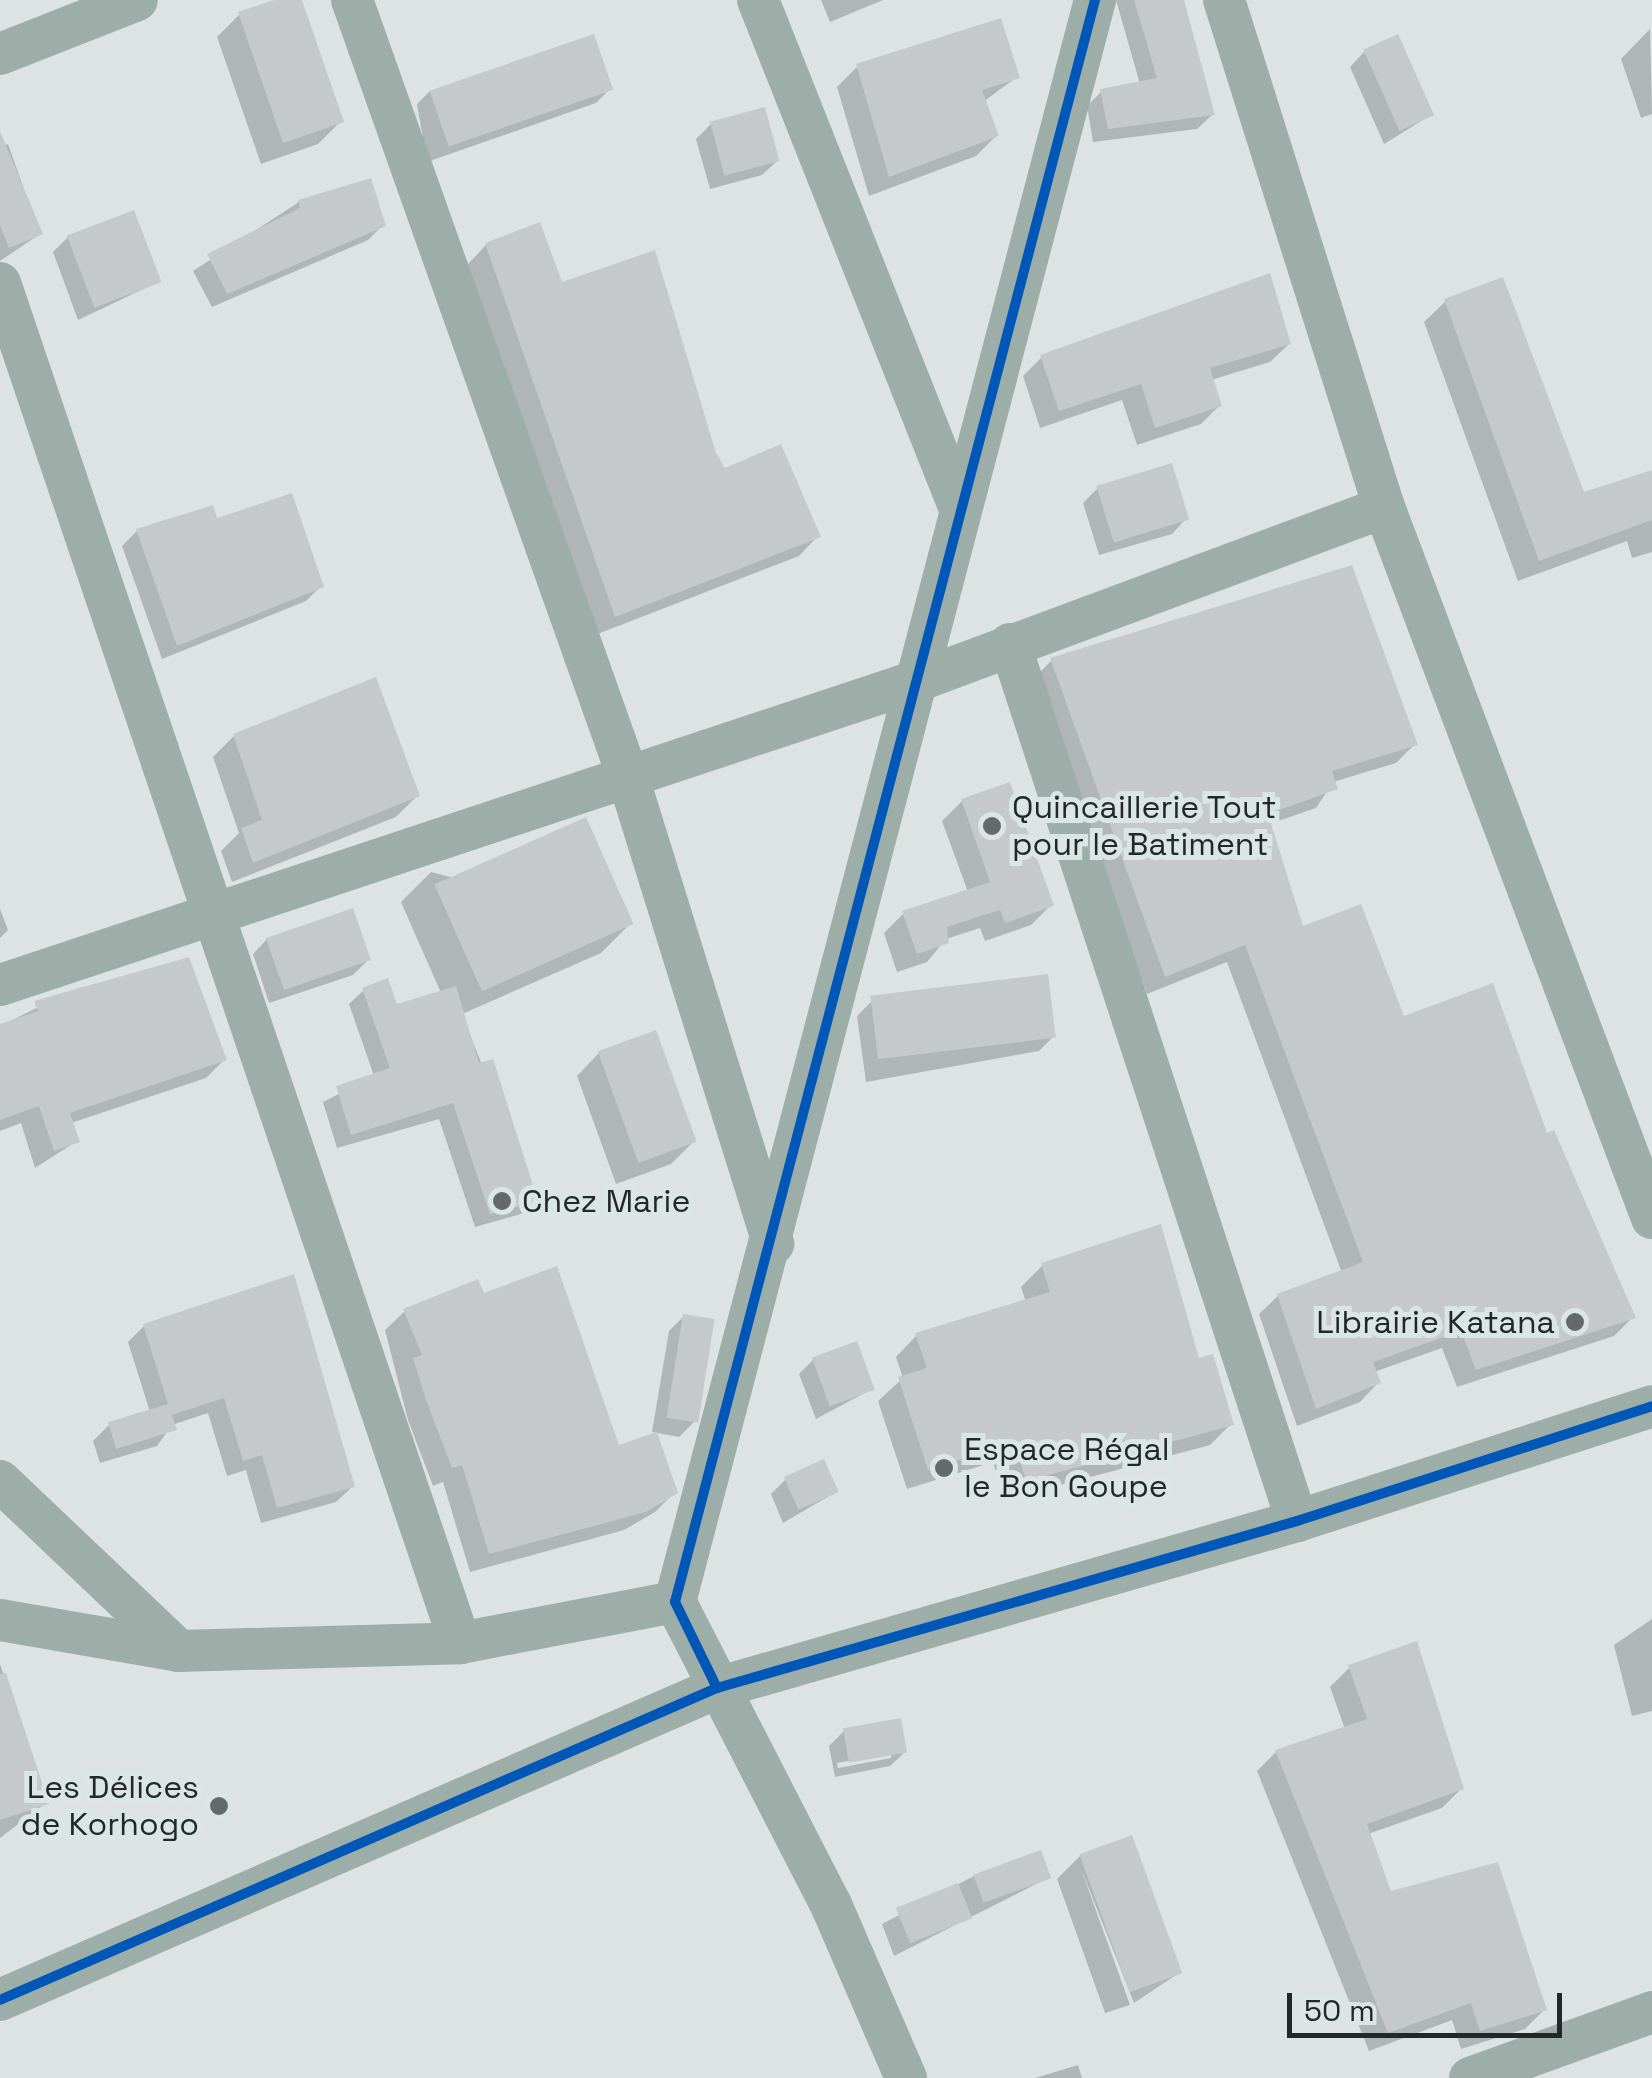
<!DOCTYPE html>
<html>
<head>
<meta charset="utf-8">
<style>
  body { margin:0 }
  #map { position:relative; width:1652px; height:2078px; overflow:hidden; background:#dde3e3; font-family:"Space Grotesk",sans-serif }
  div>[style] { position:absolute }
  .shadow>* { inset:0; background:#0003 }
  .building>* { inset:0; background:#c5c9ca; transform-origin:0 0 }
  .minor>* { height:42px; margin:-21px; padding:0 21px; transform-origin:21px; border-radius:21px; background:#9dada7 }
  .cycleway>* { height:10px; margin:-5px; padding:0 5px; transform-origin:5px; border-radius:5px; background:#0057b8 }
  .dots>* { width:28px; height:28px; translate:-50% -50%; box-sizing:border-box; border:5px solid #dae6e5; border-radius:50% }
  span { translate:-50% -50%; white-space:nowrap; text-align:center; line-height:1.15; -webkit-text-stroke:10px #dae6e5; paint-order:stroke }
  .poi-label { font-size:32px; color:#232727 }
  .left { translate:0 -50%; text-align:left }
  .right { translate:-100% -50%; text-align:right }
  .scale { position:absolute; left:1287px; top:1993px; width:275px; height:45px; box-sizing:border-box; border:5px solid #232727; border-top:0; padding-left:12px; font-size:30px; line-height:35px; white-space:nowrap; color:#232727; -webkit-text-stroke:8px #dae6e5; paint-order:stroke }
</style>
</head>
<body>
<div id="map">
  <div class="shadow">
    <div style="clip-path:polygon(282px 0,299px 0,341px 121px,318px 144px,261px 164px,217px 37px,240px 14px)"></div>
    <div style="clip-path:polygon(821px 0,883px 0,830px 22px)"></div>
    <div style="clip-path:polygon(1116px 0,1180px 0,1212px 115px,1197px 129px,1093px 142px,1087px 106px,1101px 92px,1140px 84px)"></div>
    <div style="clip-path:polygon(1650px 29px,1652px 114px,1641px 118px,1621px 59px)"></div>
    <div style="clip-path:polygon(1364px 52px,1431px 115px,1384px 144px,1350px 67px)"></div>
    <div style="clip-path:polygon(858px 66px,1017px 77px,983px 102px,996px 136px,976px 156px,869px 196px,837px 87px)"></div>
    <div style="clip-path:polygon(610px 89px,596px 103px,427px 162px,417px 104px,430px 91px)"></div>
    <div style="clip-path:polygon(711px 124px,777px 161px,762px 175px,710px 189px,696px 139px)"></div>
    <div style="clip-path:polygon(8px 144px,40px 234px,0 261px,0 147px)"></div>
    <div style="clip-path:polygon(299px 202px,383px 225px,368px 240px,212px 307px,193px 271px)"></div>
    <div style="clip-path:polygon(68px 237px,158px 282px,78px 320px,53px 252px)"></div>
    <div style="clip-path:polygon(486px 245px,560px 285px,724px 471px,818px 536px,799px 556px,595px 635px,467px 265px)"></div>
    <div style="clip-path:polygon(1446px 301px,1583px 495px,1652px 474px,1652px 552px,1632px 558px,1627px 541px,1518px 581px,1424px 322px)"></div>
    <div style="clip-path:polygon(1289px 344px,1270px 362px,1211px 380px,1220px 405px,1201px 424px,1137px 445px,1122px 400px,1040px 428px,1023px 376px,1042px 357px)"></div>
    <div style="clip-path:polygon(1098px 488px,1186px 519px,1172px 534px,1099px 555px,1083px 503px)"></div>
    <div style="clip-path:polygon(137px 531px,321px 586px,306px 601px,162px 659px,122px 546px)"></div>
    <div style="clip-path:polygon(1052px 660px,1415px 744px,1396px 763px,1333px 782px,1316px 808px,1269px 824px,1301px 929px,1546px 1136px,1633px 1317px,1614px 1336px,1457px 1387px,1442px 1348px,1374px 1372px,1378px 1383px,1360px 1402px,1297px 1426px,1259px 1314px,1278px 1296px,1342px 1273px,1227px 962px,1147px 994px,1033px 679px)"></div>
    <div style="clip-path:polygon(234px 736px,417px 796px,396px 817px,232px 882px,221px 851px,239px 833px,213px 757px)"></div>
    <div style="clip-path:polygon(962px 801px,1051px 905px,1031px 925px,985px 941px,980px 928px,946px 939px,927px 962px,897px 972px,884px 933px,904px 913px,968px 892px,942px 821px)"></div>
    <div style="clip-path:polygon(431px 872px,631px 923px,601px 953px,462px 1014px,535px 1200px,521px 1214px,475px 1227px,439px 1119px,337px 1148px,323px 1102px,374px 1076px,349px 1004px,364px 990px,396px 1007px,441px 993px,401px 902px)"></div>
    <div style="clip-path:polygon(0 909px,8px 930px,0 938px)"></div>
    <div style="clip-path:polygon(267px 939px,368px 960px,353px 975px,269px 1003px,253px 954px)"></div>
    <div style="clip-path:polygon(188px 960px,224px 1060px,206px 1078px,71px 1123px,77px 1141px,35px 1168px,21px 1123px,0 1131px,0 1026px,73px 990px)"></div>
    <div style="clip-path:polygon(872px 1001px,1054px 1036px,1039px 1051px,866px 1082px,857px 1016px)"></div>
    <div style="clip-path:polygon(599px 1053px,694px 1141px,671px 1164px,616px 1184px,577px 1076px)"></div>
    <div style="clip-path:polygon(1043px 1265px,1197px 1361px,1231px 1424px,1210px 1445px,1005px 1500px,993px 1462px,907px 1489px,878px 1401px,903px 1378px,896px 1357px,917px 1335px,1026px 1302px,1021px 1287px)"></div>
    <div style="clip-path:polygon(482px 1296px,617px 1448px,675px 1492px,655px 1512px,624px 1530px,470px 1572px,443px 1482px,433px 1486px,408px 1420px,385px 1330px,405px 1311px)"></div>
    <div style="clip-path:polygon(684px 1316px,694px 1422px,679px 1437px,652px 1432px,669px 1331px)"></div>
    <div style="clip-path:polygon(144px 1326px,353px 1486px,336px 1502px,261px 1523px,246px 1470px,227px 1476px,208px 1413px,172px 1425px,157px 1446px,100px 1463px,93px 1441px,110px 1424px,150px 1412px,128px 1342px)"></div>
    <div style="clip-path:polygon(814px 1359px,872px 1389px,816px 1419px,799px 1374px)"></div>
    <div style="clip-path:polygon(786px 1479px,836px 1492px,783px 1523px,771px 1494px)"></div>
    <div style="clip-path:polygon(1652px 1619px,1652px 1711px,1632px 1716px,1614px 1645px)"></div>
    <div style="clip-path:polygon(0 1664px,46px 1803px,0 1838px)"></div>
    <div style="clip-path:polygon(1349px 1668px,1462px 1788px,1442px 1808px,1368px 1834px,1389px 1894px,1544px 2010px,1525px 2029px,1461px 2049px,1452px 2020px,1369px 2051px,1257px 1771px,1276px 1752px,1345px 1729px,1330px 1687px)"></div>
    <div style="clip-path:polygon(evenodd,844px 1731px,905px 1752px,890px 1766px,835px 1777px,829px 1746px,844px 1731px,891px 1753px,891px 1758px,838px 1768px,837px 1763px,891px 1753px)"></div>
    <div style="clip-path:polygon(1080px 1856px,1179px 1973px,1134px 2003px,1080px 1866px,1130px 2005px,1105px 2013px,1057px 1879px)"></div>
    <div style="clip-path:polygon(974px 1876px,1048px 1878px,894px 1956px,882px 1924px)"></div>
    <div style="clip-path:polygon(1078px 2065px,1082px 2078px,1035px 2078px)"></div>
  </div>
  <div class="building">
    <div style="clip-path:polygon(274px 0,302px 0,344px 122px,283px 143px,238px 12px)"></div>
    <div style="clip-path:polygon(1134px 0,1184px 0,1215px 115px,1108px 129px,1100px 89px,1157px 78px)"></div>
    <div style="clip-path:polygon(1001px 18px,1020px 78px,982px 90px,999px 136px,889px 177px,856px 64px)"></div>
    <div style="left:594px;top:34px;width:59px;height:174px;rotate:71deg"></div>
    <div style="left:1398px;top:34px;width:89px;height:38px;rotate:66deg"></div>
    <div style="left:765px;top:107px;width:56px;height:57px;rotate:75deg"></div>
    <div style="clip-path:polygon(0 131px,43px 234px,9px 248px,0 225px)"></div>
    <div style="clip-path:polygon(371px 178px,386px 226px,227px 294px,207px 254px,300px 208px,298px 200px)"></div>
    <div style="left:134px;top:210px;width:77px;height:72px;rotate:69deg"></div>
    <div style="clip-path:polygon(540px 222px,562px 282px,655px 250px,716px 453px,725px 468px,781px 444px,821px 537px,615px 617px,485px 243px)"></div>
    <div style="clip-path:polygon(1270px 273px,1291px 344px,1210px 368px,1222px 406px,1155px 428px,1141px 384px,1059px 411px,1040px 355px)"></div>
    <div style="clip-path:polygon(1503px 277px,1584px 492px,1652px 470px,1652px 520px,1539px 561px,1444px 299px)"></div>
    <div style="left:1172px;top:463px;width:59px;height:79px;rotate:73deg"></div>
    <div style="clip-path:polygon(292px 493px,324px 587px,177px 646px,136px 529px,213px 505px,217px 518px)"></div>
    <div style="clip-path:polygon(1352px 565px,1418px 745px,1332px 771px,1338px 789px,1268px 814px,1303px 926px,1361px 904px,1404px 1016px,1493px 983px,1547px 1133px,1554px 1130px,1636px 1318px,1476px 1370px,1461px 1331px,1373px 1362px,1381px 1383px,1316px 1409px,1277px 1294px,1363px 1262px,1245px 945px,1165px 977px,1050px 658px)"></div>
    <div style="clip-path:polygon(376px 677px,420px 796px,253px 863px,241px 828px,262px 820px,233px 734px)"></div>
    <div style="clip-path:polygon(1010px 782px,1054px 906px,1005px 923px,1000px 910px,947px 927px,949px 943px,917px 954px,902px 911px,990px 882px,961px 799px)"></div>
    <div style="left:586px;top:817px;width:117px;height:166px;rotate:66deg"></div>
    <div style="left:353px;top:908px;width:55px;height:92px;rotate:71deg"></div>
    <div style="clip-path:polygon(189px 957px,227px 1060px,70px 1113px,80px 1142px,54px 1151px,39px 1106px,0 1120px,0 1024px,38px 1011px,34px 1001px)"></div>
    <div style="left:1048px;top:974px;width:64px;height:179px;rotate:83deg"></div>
    <div style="clip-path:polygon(388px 978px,397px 1004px,456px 986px,479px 1063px,493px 1059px,538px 1201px,490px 1214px,453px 1103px,351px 1135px,336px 1086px,390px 1068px,362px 988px)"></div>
    <div style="left:656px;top:1030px;width:119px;height:62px;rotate:70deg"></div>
    <div style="clip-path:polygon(1161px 1224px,1199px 1358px,1213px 1354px,1234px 1425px,1026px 1481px,1014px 1442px,928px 1470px,898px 1377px,927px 1368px,915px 1333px,1050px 1292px,1041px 1263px)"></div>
    <div style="clip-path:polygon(557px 1266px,619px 1445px,657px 1432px,678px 1493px,646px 1512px,489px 1554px,462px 1465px,452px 1468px,426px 1400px,413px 1358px,422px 1355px,403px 1309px,478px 1279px,484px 1293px)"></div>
    <div style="clip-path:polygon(294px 1274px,355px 1487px,277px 1508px,262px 1455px,243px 1461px,224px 1398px,172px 1415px,177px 1430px,116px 1449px,108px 1422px,168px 1404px,143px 1324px)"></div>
    <div style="left:683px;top:1314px;width:32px;height:105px;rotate:9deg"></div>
    <div style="left:857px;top:1341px;width:52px;height:48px;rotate:70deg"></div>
    <div style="left:824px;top:1459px;width:36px;height:44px;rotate:66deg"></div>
    <div style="clip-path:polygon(1417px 1641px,1464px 1789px,1367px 1824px,1391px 1891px,1498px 1862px,1547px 2010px,1480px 2031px,1471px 2003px,1388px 2033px,1275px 1750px,1367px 1719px,1348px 1665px)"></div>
    <div style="clip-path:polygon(6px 1673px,49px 1804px,0 1820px,0 1674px)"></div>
    <div style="left:901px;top:1718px;width:35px;height:59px;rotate:80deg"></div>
    <div style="left:1132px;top:1835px;width:147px;height:56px;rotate:70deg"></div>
    <div style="left:1041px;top:1850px;width:30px;height:72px;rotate:70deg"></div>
    <div style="left:958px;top:1883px;width:38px;height:67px;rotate:68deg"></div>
  </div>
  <div class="minor">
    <div style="left:352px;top:0;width:821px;rotate:70.44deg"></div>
    <div style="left:627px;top:774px;width:492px;rotate:72.7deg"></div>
    <div style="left:758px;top:0;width:542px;rotate:68.36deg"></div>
    <div style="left:1224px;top:0;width:532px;rotate:72.49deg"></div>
    <div style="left:1384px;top:507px;width:760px;rotate:69.35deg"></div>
    <div style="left:0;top:54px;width:147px;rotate:-21.5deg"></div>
    <div style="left:0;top:283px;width:1436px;rotate:71.31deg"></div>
    <div style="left:1010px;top:644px;width:923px;rotate:71.88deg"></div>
    <div style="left:0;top:985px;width:966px;rotate:-18.34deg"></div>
    <div style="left:917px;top:681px;width:498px;rotate:-20.4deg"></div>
    <div style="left:0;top:1481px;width:247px;rotate:43.5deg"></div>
    <div style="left:0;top:1620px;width:182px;rotate:9.8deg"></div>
    <div style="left:179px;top:1651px;width:281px;rotate:-1.6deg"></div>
    <div style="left:460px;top:1643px;width:219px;rotate:-10.8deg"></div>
    <div style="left:0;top:2000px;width:782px;rotate:-23.52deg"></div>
    <div style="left:717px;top:1688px;width:604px;rotate:-16.06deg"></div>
    <div style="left:1297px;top:1521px;width:373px;rotate:-17.9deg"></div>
    <div style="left:906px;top:2078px;width:189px;rotate:-113.4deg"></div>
    <div style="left:831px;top:1905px;width:341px;rotate:-117.2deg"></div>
    <div style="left:675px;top:1602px;width:1656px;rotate:-75.31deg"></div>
    <div style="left:1470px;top:2078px;width:194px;rotate:-19.9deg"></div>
  </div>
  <div class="cycleway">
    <div style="left:717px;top:1688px;width:96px;rotate:-116deg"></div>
    <div style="left:675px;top:1602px;width:1656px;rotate:-75.31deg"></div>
    <div style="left:0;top:2000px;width:782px;rotate:-23.52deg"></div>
    <div style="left:717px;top:1688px;width:604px;rotate:-16.06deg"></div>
    <div style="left:1297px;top:1521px;width:373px;rotate:-17.9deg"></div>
  </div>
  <div class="dots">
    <div style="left:992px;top:826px;background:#646969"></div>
    <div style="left:502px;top:1201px;background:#646969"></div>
    <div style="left:1575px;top:1322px;background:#646969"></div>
    <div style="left:944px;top:1468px;background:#646969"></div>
    <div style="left:219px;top:1806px;background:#646969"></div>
  </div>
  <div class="poi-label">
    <span class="left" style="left:1012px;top:826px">Quincaillerie Tout<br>pour le Batiment</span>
    <span class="left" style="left:522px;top:1201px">Chez Marie</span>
    <span class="right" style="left:1555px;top:1322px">Librairie Katana</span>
    <span class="left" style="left:964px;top:1468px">Espace Régal<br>le Bon Goupe</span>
    <span class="right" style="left:199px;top:1806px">Les Délices<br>de Korhogo</span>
  </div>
  <div class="scale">50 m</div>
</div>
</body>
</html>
